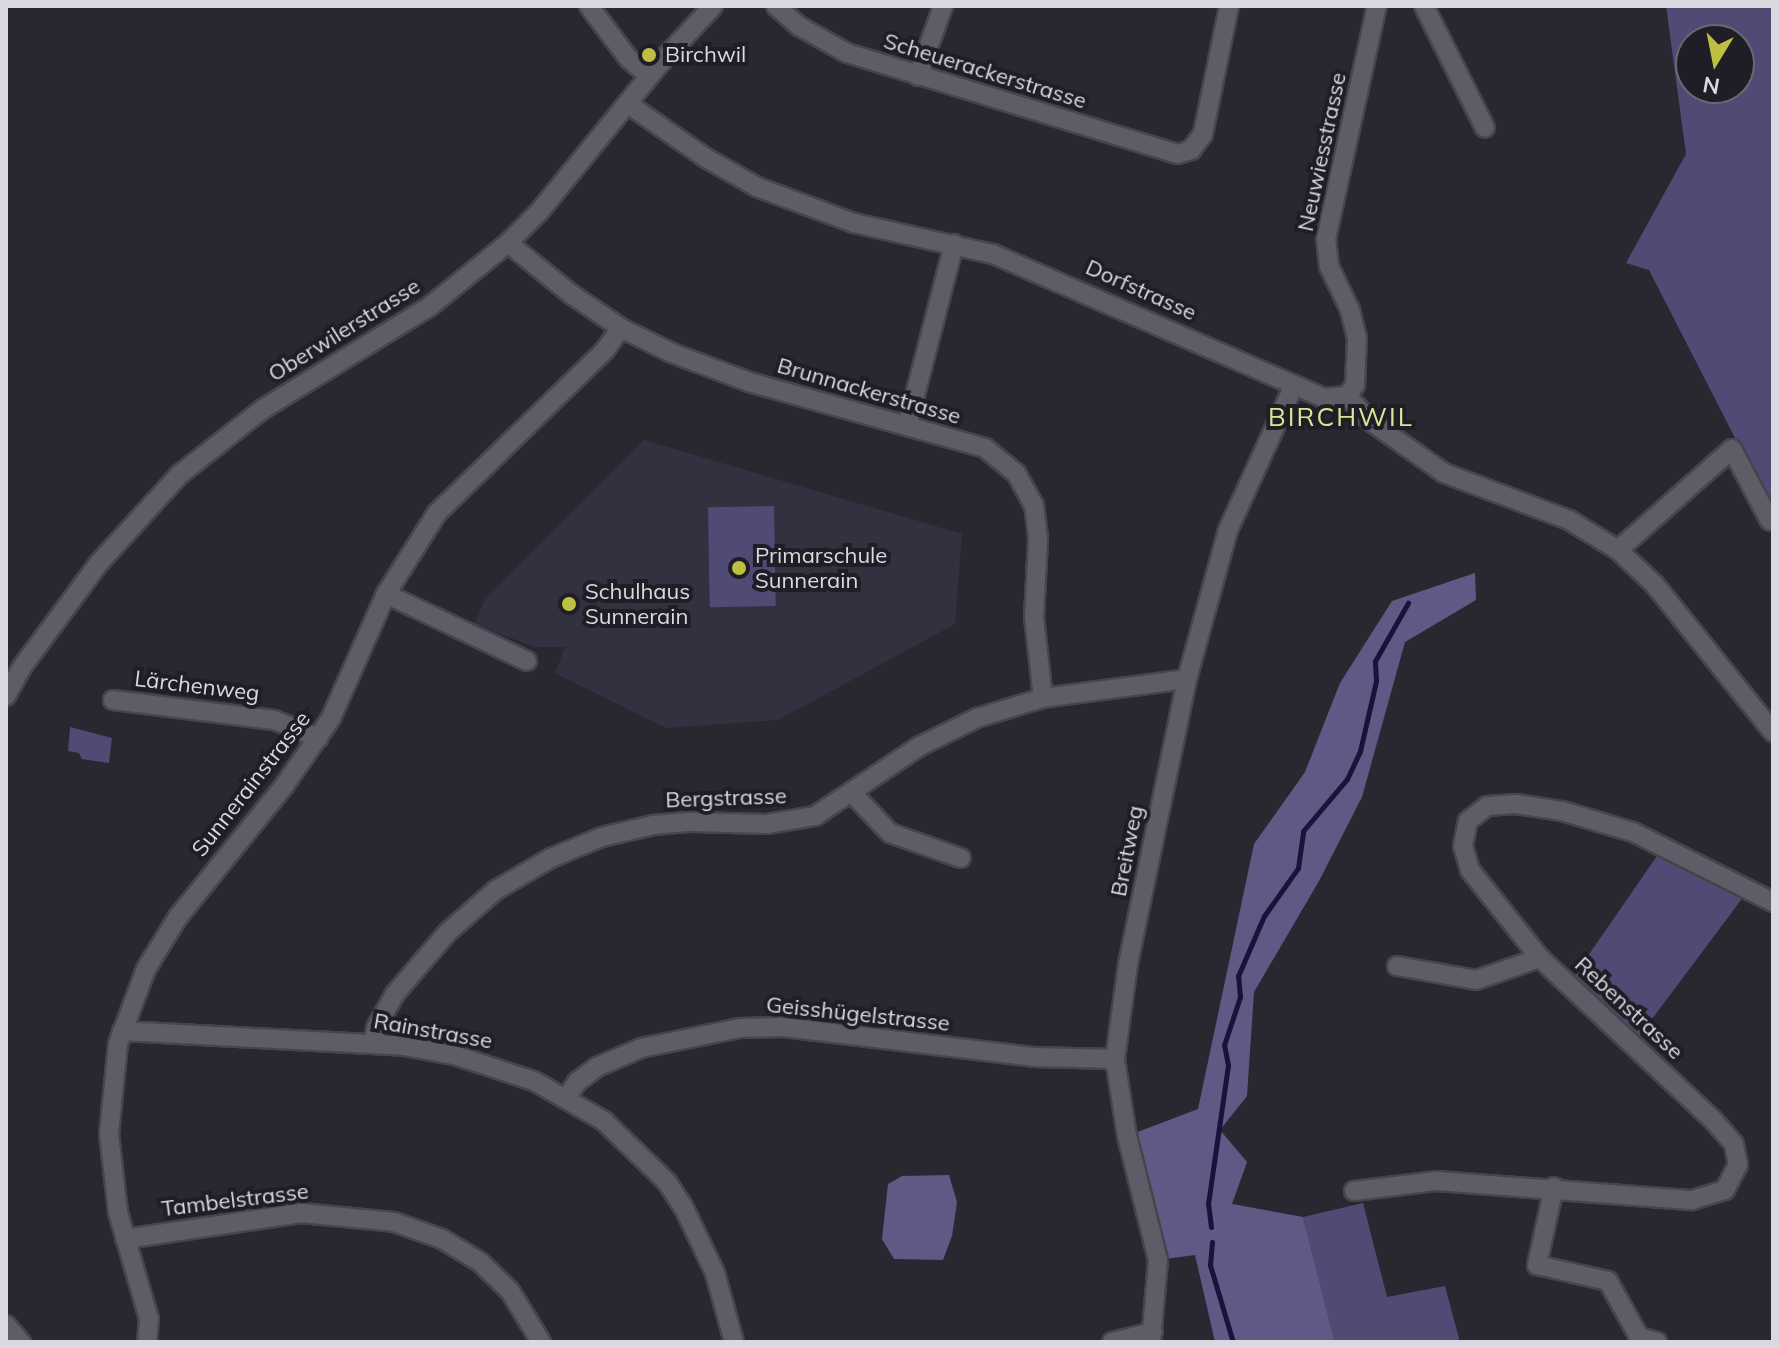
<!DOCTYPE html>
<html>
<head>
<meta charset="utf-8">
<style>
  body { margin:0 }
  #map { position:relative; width:1779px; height:1348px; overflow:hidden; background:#292831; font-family:Mulish,sans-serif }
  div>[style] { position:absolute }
  .built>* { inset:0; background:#333140 }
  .green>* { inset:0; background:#504a74; transform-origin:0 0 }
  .forest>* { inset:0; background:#5f5986 }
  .stream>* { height:5px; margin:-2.5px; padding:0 2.5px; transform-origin:2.5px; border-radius:2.5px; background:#1b1239 }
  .roads { filter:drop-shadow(2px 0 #46454c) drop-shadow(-2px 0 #46454c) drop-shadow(0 2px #46454c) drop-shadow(0 -2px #46454c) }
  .minor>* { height:18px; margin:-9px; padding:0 9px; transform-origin:9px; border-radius:9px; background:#5e5d67 }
  .dots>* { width:22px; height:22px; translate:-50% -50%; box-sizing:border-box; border:4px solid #1f1e27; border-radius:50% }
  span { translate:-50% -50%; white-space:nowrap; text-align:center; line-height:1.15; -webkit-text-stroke:8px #1f1e27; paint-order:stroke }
  .poi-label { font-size:22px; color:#d9d9df }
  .left { translate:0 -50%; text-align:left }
  .street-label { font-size:22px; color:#d9d9df }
  .quarter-label { font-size:26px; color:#dfe294; letter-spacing:2px }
  .frame { position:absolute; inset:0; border:8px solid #d9d9df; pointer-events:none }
  .north { position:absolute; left:1675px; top:24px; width:80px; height:80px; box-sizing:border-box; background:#1f1e27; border:2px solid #696971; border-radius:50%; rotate:190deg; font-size:22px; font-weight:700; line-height:32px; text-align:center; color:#d9d9df }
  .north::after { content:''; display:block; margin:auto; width:28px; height:36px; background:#bdbf43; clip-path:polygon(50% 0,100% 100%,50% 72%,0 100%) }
</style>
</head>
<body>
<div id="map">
  <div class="built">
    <div style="clip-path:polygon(644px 440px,962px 534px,955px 624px,778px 720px,666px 728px,555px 673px,565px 647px,535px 647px,475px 624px,484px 601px)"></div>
  </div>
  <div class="green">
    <div style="clip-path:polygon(evenodd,1666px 6px,1773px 6px,1773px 512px,1649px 270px,1626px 263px,1686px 154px,1666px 6px,1691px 40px,1739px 40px,1739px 88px,1691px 88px,1691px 40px)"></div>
    <div style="left:774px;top:506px;width:100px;height:66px;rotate:89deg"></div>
    <div style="clip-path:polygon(70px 727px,112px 738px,109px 763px,82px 759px,79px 753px,68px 751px)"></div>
    <div style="clip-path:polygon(1659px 853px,1744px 896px,1637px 1039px,1572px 979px)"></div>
    <div style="clip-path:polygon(1363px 1203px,1387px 1297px,1445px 1286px,1460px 1342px,1335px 1342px,1303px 1217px)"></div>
  </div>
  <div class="forest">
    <div style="clip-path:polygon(1475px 573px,1476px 600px,1405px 642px,1362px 797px,1319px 881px,1254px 992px,1247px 1096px,1220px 1130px,1247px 1162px,1232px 1204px,1303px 1217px,1335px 1342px,1215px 1342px,1195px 1255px,1158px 1260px,1127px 1136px,1198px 1109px,1254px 844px,1305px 772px,1340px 683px,1392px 601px)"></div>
    <div style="clip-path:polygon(949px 1175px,957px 1202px,952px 1236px,943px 1260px,894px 1259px,882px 1239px,888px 1184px,902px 1176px)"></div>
  </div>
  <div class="stream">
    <div style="left:1211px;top:1227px;width:23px;rotate:-97deg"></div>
    <div style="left:1208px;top:1204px;width:140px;rotate:-81.8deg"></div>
    <div style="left:1228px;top:1065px;width:20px;rotate:-101deg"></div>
    <div style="left:1224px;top:1045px;width:51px;rotate:-71.6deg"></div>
    <div style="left:1240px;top:997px;width:21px;rotate:-95deg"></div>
    <div style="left:1238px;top:976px;width:65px;rotate:-66.6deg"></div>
    <div style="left:1264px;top:916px;width:59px;rotate:-54.7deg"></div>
    <div style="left:1298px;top:868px;width:37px;rotate:-82deg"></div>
    <div style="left:1303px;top:831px;width:68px;rotate:-49.8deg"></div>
    <div style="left:1347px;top:779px;width:31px;rotate:-65deg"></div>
    <div style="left:1360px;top:751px;width:72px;rotate:-77.1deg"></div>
    <div style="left:1376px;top:681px;width:20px;rotate:-93deg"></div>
    <div style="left:1375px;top:661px;width:67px;rotate:-60.4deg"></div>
    <div style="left:1212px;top:1242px;width:23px;rotate:95deg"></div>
    <div style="left:1210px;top:1265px;width:80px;rotate:73.4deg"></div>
  </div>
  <div class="roads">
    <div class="minor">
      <div style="left:589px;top:6px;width:66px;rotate:53deg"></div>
      <div style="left:629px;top:59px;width:26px;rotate:40deg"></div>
      <div style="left:776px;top:6px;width:30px;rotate:41deg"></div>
      <div style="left:799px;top:26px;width:55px;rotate:29.4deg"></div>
      <div style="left:847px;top:53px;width:346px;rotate:17deg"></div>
      <div style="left:1178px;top:154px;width:14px;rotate:-17deg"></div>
      <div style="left:1191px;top:150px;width:20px;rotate:-53deg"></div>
      <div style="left:1203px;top:134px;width:131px;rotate:-78.5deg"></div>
      <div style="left:1424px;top:6px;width:136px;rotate:63.4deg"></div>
      <div style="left:918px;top:76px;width:74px;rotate:-70.3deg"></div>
      <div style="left:628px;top:104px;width:95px;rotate:34.7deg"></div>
      <div style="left:706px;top:158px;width:59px;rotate:29.6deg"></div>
      <div style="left:757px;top:187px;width:103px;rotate:20.4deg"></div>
      <div style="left:854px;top:223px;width:142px;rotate:12.6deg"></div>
      <div style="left:993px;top:254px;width:361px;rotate:23.5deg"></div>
      <div style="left:1324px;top:398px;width:23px;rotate:-5deg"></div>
      <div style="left:508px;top:243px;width:81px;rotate:39deg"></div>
      <div style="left:571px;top:294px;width:60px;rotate:34.2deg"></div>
      <div style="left:621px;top:328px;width:57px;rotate:26.1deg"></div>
      <div style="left:672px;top:353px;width:82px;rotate:20.6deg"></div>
      <div style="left:749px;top:382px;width:245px;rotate:15.6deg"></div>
      <div style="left:985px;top:448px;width:40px;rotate:39deg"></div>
      <div style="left:1016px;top:473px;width:37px;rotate:61deg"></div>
      <div style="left:1034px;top:505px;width:34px;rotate:83deg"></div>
      <div style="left:1038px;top:539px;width:78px;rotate:92.9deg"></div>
      <div style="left:1034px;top:617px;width:81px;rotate:83.7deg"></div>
      <div style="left:1347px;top:396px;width:34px;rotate:47deg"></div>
      <div style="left:1370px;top:421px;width:90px;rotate:35.1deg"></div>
      <div style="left:1444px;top:473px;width:134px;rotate:20.6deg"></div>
      <div style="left:1569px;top:520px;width:57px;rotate:31.5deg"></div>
      <div style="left:1618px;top:550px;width:51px;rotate:43.4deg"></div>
      <div style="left:1655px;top:585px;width:189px;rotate:51.2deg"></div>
      <div style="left:1347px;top:396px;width:14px;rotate:-54deg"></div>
      <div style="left:1355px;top:385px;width:47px;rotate:-87.6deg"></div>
      <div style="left:1357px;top:338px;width:29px;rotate:-104deg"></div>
      <div style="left:1350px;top:310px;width:49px;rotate:-115.5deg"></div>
      <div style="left:1329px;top:266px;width:27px;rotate:-96deg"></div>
      <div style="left:1326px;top:239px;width:239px;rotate:-77.7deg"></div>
      <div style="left:907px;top:426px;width:188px;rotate:-75.5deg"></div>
      <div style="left:1618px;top:550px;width:152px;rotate:-41.5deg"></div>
      <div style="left:1732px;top:449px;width:81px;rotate:62.2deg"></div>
      <div style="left:386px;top:594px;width:156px;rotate:25.4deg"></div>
      <div style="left:6px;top:696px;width:33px;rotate:-61deg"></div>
      <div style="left:22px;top:667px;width:129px;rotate:-53.5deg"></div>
      <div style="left:99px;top:563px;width:119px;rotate:-47.7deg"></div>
      <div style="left:179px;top:475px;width:107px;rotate:-38.2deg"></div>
      <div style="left:263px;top:409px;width:195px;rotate:-31.6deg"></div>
      <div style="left:429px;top:307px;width:102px;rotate:-39deg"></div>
      <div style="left:508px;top:243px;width:44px;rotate:-45deg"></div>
      <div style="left:539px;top:212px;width:192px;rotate:-50.9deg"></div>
      <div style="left:660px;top:63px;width:78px;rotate:-47.1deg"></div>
      <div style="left:113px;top:700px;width:162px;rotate:7.1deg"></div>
      <div style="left:274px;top:720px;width:48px;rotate:21.8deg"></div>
      <div style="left:852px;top:793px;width:55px;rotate:46.5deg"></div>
      <div style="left:890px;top:833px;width:75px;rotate:19.4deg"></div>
      <div style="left:1397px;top:966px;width:80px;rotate:10deg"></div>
      <div style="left:1476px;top:980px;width:68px;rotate:-19deg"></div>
      <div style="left:122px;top:1031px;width:282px;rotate:3deg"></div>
      <div style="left:404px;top:1046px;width:51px;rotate:10.2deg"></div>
      <div style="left:454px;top:1055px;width:84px;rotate:18deg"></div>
      <div style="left:534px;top:1081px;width:81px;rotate:29.7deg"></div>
      <div style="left:604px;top:1121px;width:88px;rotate:44.1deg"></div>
      <div style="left:667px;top:1182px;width:31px;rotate:57deg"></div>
      <div style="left:684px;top:1208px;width:72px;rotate:64.5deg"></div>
      <div style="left:715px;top:1273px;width:72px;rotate:74.6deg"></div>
      <div style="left:374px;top:1043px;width:15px;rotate:-82deg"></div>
      <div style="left:376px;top:1028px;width:38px;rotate:-61deg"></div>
      <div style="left:394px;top:995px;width:83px;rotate:-49.4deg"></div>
      <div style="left:448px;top:932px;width:64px;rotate:-41.2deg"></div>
      <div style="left:496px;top:890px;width:64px;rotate:-30.2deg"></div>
      <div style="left:551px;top:858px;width:55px;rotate:-22.4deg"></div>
      <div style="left:602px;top:837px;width:52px;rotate:-13.2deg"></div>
      <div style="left:653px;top:825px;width:38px;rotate:-5deg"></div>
      <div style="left:691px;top:822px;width:76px;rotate:1.5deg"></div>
      <div style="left:767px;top:824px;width:49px;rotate:-9.5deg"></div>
      <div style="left:815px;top:816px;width:126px;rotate:-33.7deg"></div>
      <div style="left:920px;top:746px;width:64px;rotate:-26.2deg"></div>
      <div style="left:977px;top:718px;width:69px;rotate:-16.9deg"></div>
      <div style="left:1043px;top:698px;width:145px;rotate:-7.5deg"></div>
      <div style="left:567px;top:1097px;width:18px;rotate:-56deg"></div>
      <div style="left:577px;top:1082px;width:25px;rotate:-37deg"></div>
      <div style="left:597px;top:1067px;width:48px;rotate:-23.4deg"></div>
      <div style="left:641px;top:1048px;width:101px;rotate:-11.4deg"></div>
      <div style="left:740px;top:1028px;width:43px;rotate:-1.3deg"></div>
      <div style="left:783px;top:1027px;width:252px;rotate:6.8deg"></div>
      <div style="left:1033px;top:1057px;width:82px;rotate:1.4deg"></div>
      <div style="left:1554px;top:1187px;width:80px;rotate:102.3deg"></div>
      <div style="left:1537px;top:1265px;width:73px;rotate:12.7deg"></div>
      <div style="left:1608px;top:1281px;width:64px;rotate:61deg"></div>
      <div style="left:1639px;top:1337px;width:19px;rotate:16deg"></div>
      <div style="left:1354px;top:1191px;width:84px;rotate:-6.9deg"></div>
      <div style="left:1437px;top:1181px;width:256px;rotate:4.3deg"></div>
      <div style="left:1692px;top:1200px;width:34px;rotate:-17deg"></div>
      <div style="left:1725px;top:1190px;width:28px;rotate:-63deg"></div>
      <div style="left:1738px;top:1165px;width:21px;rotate:-101deg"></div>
      <div style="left:1734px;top:1144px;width:33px;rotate:-131deg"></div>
      <div style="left:1712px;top:1119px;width:236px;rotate:-136.9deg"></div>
      <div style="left:1540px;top:958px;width:112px;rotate:-128.5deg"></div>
      <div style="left:1470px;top:870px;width:25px;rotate:-106deg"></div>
      <div style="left:1463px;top:846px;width:25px;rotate:-79deg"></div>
      <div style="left:1468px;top:821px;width:24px;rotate:-38deg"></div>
      <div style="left:1487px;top:806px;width:29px;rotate:-4deg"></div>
      <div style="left:1516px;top:804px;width:47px;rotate:8.7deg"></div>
      <div style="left:1562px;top:811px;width:74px;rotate:16.5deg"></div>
      <div style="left:1633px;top:832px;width:157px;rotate:26.6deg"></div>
      <div style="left:125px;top:1239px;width:178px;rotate:-8.4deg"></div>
      <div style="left:301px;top:1213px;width:93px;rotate:5.5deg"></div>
      <div style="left:394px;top:1222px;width:51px;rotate:19.5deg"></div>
      <div style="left:442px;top:1239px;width:44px;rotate:31.2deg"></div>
      <div style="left:480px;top:1262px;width:42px;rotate:44deg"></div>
      <div style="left:510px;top:1291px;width:60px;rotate:58.7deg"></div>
      <div style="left:6px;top:1325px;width:23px;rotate:49deg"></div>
      <div style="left:147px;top:1342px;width:23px;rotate:-85deg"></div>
      <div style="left:149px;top:1319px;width:111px;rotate:-106.2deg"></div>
      <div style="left:118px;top:1212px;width:79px;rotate:-96.6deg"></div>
      <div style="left:109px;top:1134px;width:90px;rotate:-84.3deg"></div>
      <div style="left:118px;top:1044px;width:80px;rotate:-69.5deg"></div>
      <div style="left:146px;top:969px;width:61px;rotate:-58.4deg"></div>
      <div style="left:178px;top:917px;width:169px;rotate:-51deg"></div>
      <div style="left:284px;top:786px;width:83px;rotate:-55.3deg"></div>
      <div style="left:331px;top:718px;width:136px;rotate:-66.1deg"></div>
      <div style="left:386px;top:594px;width:96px;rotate:-57.8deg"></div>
      <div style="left:437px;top:513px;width:234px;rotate:-44.1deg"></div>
      <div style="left:605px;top:350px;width:27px;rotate:-54deg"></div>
      <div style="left:1112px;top:1342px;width:42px;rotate:-13.7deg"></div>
      <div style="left:1151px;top:1342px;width:82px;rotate:-85.1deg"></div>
      <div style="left:1158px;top:1260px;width:128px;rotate:-104deg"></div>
      <div style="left:1127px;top:1136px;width:78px;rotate:-98.9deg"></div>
      <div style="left:1115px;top:1059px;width:96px;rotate:-82.2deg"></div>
      <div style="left:1128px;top:964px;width:291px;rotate:-78.3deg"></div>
      <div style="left:1187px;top:679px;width:155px;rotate:-74.6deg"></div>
      <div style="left:1228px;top:530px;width:159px;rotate:-65.5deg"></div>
    </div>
  </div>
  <div class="dots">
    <div style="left:649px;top:55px;background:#bdbf43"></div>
    <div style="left:739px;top:568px;background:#bdbf43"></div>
    <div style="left:569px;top:604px;background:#bdbf43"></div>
  </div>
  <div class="poi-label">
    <span class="left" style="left:665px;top:55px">Birchwil</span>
    <span class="left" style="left:755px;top:568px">Primarschule<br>Sunnerain</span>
    <span class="left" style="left:585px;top:604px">Schulhaus<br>Sunnerain</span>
  </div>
  <div class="street-label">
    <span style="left:985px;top:71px;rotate:17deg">Scheuerackerstrasse</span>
    <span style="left:1322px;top:152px;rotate:-78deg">Neuwiesstrasse</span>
    <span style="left:1141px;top:290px;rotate:24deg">Dorfstrasse</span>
    <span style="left:344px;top:330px;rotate:-32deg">Oberwilerstrasse</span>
    <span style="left:869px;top:391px;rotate:16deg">Brunnackerstrasse</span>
    <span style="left:197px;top:686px;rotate:7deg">Lärchenweg</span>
    <span style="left:251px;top:784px;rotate:-52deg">Sunnerainstrasse</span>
    <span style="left:726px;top:798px;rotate:-2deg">Bergstrasse</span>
    <span style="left:1127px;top:851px;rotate:-79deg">Breitweg</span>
    <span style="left:1629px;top:1008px;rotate:43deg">Rebenstrasse</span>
    <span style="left:858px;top:1014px;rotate:6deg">Geisshügelstrasse</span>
    <span style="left:433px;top:1031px;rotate:10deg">Rainstrasse</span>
    <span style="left:235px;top:1200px;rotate:-7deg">Tambelstrasse</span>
  </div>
  <div class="quarter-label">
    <span style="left:1341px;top:417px">BIRCHWIL</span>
  </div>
  <div class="frame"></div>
  <div class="north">N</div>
</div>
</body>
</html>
